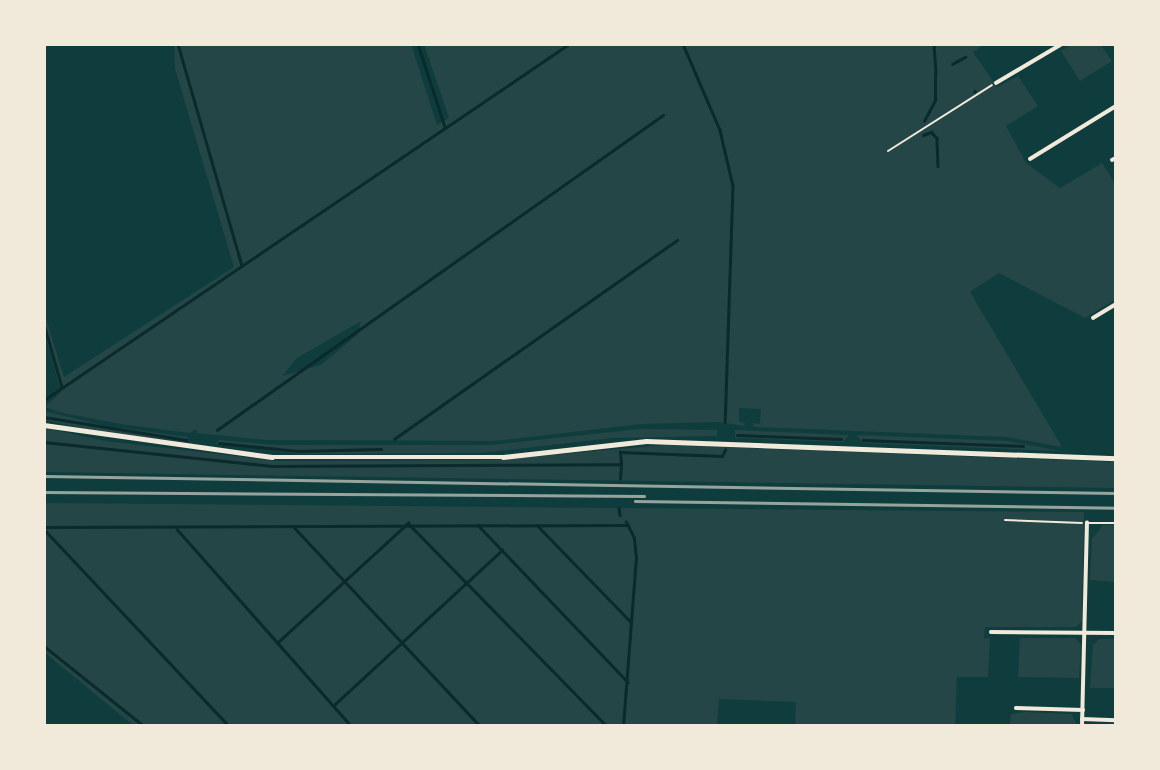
<!DOCTYPE html>
<html>
<head>
<meta charset="utf-8">
<style>
  body { margin:0 }
  #map { position:relative; width:1160px; height:770px; overflow:hidden; background:#0f3d3e; font-family:Overpass,sans-serif }
  div>[style] { position:absolute }
  .green>* { inset:0; background:#244646 }
  .stream>* { height:2.5px; margin:-1.25px; padding:0 1.25px; transform-origin:1.25px; border-radius:1.25px; background:#0a2a2b }
  .path>* { height:2px; margin:-1px; padding:0 1px; transform-origin:1px; border-radius:1px; background:#f1e9da }
  .service>* { height:2px; margin:-1px; padding:0 1px; transform-origin:1px; border-radius:1px; background:#f1e9da }
  .minor>* { height:3.5px; margin:-1.75px; padding:0 1.75px; transform-origin:1.75px; border-radius:1.75px; background:#f1e9da }
  .tertiary>* { height:4.5px; margin:-2.25px; padding:0 2.25px; transform-origin:2.25px; border-radius:2.25px; background:#f1e9da }
  .rail>* { height:2.5px; margin:-1.25px; padding:0 1.25px; transform-origin:1.25px; border-radius:1.25px; background:#97a49c }
  span { translate:-50% -50%; white-space:nowrap; text-align:center; line-height:1.15; -webkit-text-stroke:6px #f1e9da; paint-order:stroke }
  .frame { position:absolute; inset:0; border:46px solid #f1e9da; pointer-events:none }
</style>
</head>
<body>
<div id="map">
  <div class="green">
    <div style="clip-path:polygon(evenodd,174px 44px,411px 44px,437px 125px,449px 118px,424px 44px,985px 44px,973px 52px,997px 87px,1018px 76px,1038px 106px,1006px 126px,1026px 163px,1060px 188px,1102px 163px,1116px 185px,1116px 299px,1085px 318px,999px 273px,970px 292px,1062px 447px,1007px 437px,754px 427px,752px 423px,760px 424px,761px 409px,739px 408px,739px 422px,745px 423px,744px 426px,718px 422px,642px 424px,494px 441px,265px 440px,197px 433px,196px 429px,189px 433px,121px 424px,58px 412px,45px 407px,61px 392px,44px 332px,44px 312px,64px 377px,234px 267px,175px 69px,174px 44px,361px 321px,357px 335px,321px 365px,282px 376px,297px 358px,361px 321px)"></div>
    <div style="clip-path:polygon(1072px 44px,1100px 44px,1112px 61px,1080px 81px,1061px 51px)"></div>
    <div style="clip-path:polygon(44px 411px,106px 426px,188px 437px,186px 442px,102px 432px,44px 420px)"></div>
    <div style="clip-path:polygon(44px 428px,106px 441px,278px 461px,493px 460px,665px 445px,1116px 462px,1116px 488px,44px 472px)"></div>
    <div style="clip-path:polygon(640px 429px,717px 430px,717px 436px,612px 438px,481px 453px,301px 454px,216px 444px,219px 440px,277px 445px,490px 445px)"></div>
    <div style="clip-path:polygon(735px 430px,849px 435px,843px 442px,735px 438px)"></div>
    <div style="clip-path:polygon(856px 435px,1008px 441px,1060px 451px,863px 443px)"></div>
    <div style="clip-path:polygon(44px 503px,1084px 512px,1082px 621px,1076px 627px,985px 627px,984px 638px,990px 638px,988px 677px,957px 677px,955px 726px,795px 726px,796px 702px,719px 699px,717px 726px,134px 726px,44px 652px)"></div>
    <div style="clip-path:polygon(1103px 525px,1116px 525px,1116px 582px,1090px 580px,1092px 539px)"></div>
    <div style="clip-path:polygon(1020px 638px,1075px 638px,1081px 644px,1079px 678px,1018px 677px)"></div>
    <div style="clip-path:polygon(1099px 639px,1116px 639px,1116px 688px,1090px 688px,1093px 645px)"></div>
    <div style="clip-path:polygon(1025px 712px,1072px 714px,1077px 726px,1010px 726px,1011px 714px)"></div>
  </div>
  <div class="stream">
    <div style="left:178px;top:44px;width:231px;rotate:73.9deg"></div>
    <div style="left:418px;top:44px;width:87px;rotate:72deg"></div>
    <div style="left:683px;top:44px;width:94px;rotate:66.7deg"></div>
    <div style="left:720px;top:130px;width:57px;rotate:76.9deg"></div>
    <div style="left:733px;top:186px;width:236px;rotate:91.9deg"></div>
    <div style="left:934px;top:44px;width:29px;rotate:86deg"></div>
    <div style="left:952px;top:64px;width:15px;rotate:-28deg"></div>
    <div style="left:974px;top:92px;width:1px;rotate:-45deg"></div>
    <div style="left:924px;top:121px;width:24px;rotate:-62deg"></div>
    <div style="left:935px;top:100px;width:26px;rotate:-90deg"></div>
    <div style="left:932px;top:133px;width:7px;rotate:45deg"></div>
    <div style="left:937px;top:138px;width:28px;rotate:88deg"></div>
    <div style="left:923px;top:135px;width:9px;rotate:-21deg"></div>
    <div style="left:44px;top:324px;width:66px;rotate:74.1deg"></div>
    <div style="left:44px;top:400px;width:634px;rotate:-34.14deg"></div>
    <div style="left:44px;top:417px;width:144px;rotate:9.2deg"></div>
    <div style="left:217px;top:430px;width:546px;rotate:-35.23deg"></div>
    <div style="left:737px;top:435px;width:104px;rotate:2.2deg"></div>
    <div style="left:394px;top:439px;width:346px;rotate:-35.1deg"></div>
    <div style="left:863px;top:440px;width:160px;rotate:2.1deg"></div>
    <div style="left:44px;top:442px;width:229px;rotate:6deg"></div>
    <div style="left:272px;top:466px;width:349px;rotate:-0.3deg"></div>
    <div style="left:621px;top:464px;width:12px;rotate:-95deg"></div>
    <div style="left:620px;top:452px;width:102px;rotate:2.2deg"></div>
    <div style="left:722px;top:456px;width:7px;rotate:-63deg"></div>
    <div style="left:219px;top:443px;width:79px;rotate:5.8deg"></div>
    <div style="left:298px;top:451px;width:83px;rotate:-1.4deg"></div>
    <div style="left:620px;top:479px;width:15px;rotate:-86deg"></div>
    <div style="left:619px;top:508px;width:7px;rotate:82deg"></div>
    <div style="left:478px;top:525px;width:217px;rotate:46.3deg"></div>
    <div style="left:537px;top:525px;width:134px;rotate:45.9deg"></div>
    <div style="left:293px;top:526px;width:274px;rotate:46.9deg"></div>
    <div style="left:44px;top:527px;width:584px;rotate:-0.2deg"></div>
    <div style="left:44px;top:529px;width:270px;rotate:46.8deg"></div>
    <div style="left:177px;top:529px;width:263px;rotate:48.5deg"></div>
    <div style="left:277px;top:643px;width:178px;rotate:-42.5deg"></div>
    <div style="left:408px;top:523px;width:284px;rotate:45.6deg"></div>
    <div style="left:44px;top:646px;width:128px;rotate:38.7deg"></div>
    <div style="left:333px;top:706px;width:230px;rotate:-42.7deg"></div>
    <div style="left:623px;top:726px;width:169px;rotate:-85.6deg"></div>
    <div style="left:636px;top:558px;width:20px;rotate:-96deg"></div>
    <div style="left:634px;top:538px;width:18px;rotate:-117deg"></div>
  </div>
  <div class="path">
    <div style="left:888px;top:151px;width:123px;rotate:-32.4deg"></div>
    <div style="left:1005px;top:520px;width:77px;rotate:2.2deg"></div>
  </div>
  <div class="service">
    <div style="left:1089px;top:523px;width:27px"></div>
  </div>
  <div class="minor">
    <div style="left:996px;top:83px;width:77px;rotate:-30.6deg"></div>
    <div style="left:1030px;top:159px;width:101px;rotate:-31.6deg"></div>
    <div style="left:1112px;top:160px;width:4px;rotate:-27deg"></div>
    <div style="left:1093px;top:318px;width:27px;rotate:-31deg"></div>
    <div style="left:991px;top:632px;width:125px;rotate:0.5deg"></div>
    <div style="left:1016px;top:708px;width:67px;rotate:1.7deg"></div>
    <div style="left:1082px;top:719px;width:34px;rotate:2deg"></div>
    <div style="left:1082px;top:726px;width:203px;rotate:-88.6deg"></div>
  </div>
  <div class="tertiary">
    <div style="left:44px;top:425px;width:230px;rotate:8deg"></div>
    <div style="left:272px;top:457px;width:231px"></div>
    <div style="left:503px;top:457px;width:144px;rotate:-6.4deg"></div>
    <div style="left:646px;top:441px;width:470px;rotate:2.1deg"></div>
  </div>
  <div class="rail">
    <div style="left:44px;top:476px;width:1072px;rotate:0.91deg"></div>
    <div style="left:44px;top:492px;width:600px;rotate:0.38deg"></div>
    <div style="left:635px;top:501px;width:481px;rotate:0.8deg"></div>
  </div>
  <div class="frame"></div>
</div>
</body>
</html>
